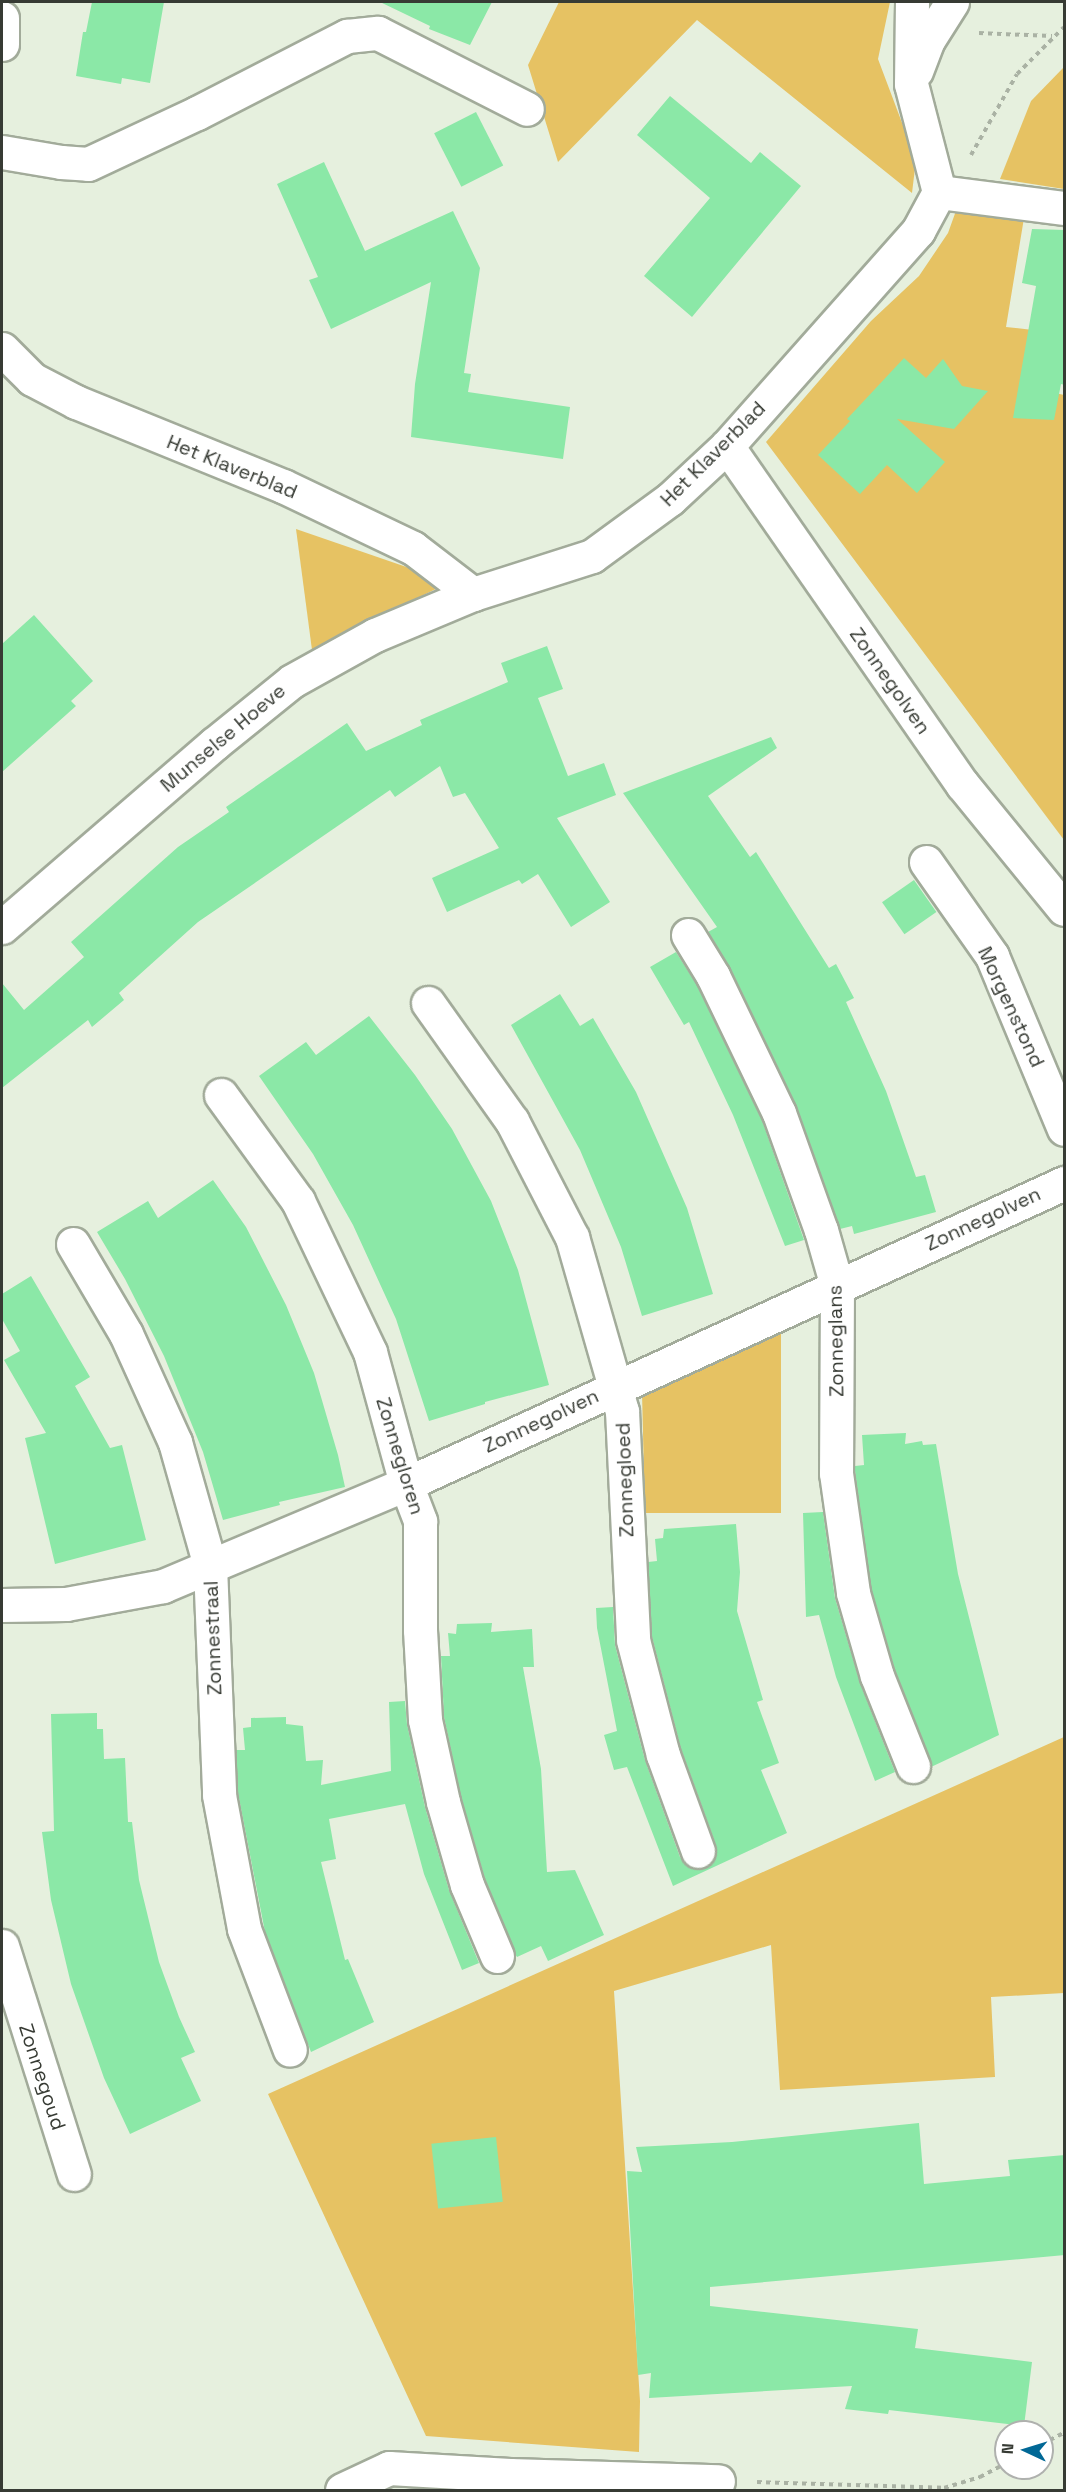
<!DOCTYPE html>
<html>
<head>
<meta charset="utf-8">
<style>
  body { margin:0 }
  #map { position:relative; width:1066px; height:2492px; overflow:hidden; background:#e6f0de; font-family:"Space Grotesk",sans-serif }
  div>[style] { position:absolute }
  .green>* { inset:0; background:#e6c263 }
  .building>* { inset:0; background:#8be8a7; transform-origin:0 0 }
  .path>* { height:4px; margin-top:-2px; transform-origin:0; background:repeating-linear-gradient(90deg,#aab2a4 0 4.5px,transparent 0 9px) }
  .roads { filter:drop-shadow(2px 0 #a2ab9a) drop-shadow(-2px 0 #a2ab9a) drop-shadow(0 2px #a2ab9a) drop-shadow(0 -2px #a2ab9a) }
  .street>* { height:33px; margin:-16.5px; padding:0 16.5px; transform-origin:16.5px; border-radius:16.5px; background:#fff }
  span { translate:-50% -50%; white-space:nowrap; text-align:center; line-height:1.15; -webkit-text-stroke:4.5px #fff; paint-order:stroke }
  .street-label { font-size:20px; color:#373b34 }
  .frame { position:absolute; inset:0; border:3px solid #373b34; pointer-events:none }
  .north { position:absolute; left:994px; top:2420px; width:60px; height:60px; box-sizing:border-box; background:#fff; border:2px solid #afb1ae; border-radius:50%; rotate:274deg; font-size:16px; font-weight:700; line-height:24px; text-align:center; color:#373b34 }
  .north::after { content:''; display:block; margin:auto; width:21px; height:27px; background:#016896; clip-path:polygon(50% 0,100% 100%,50% 72%,0 100%) }
</style>
</head>
<body>
<div id="map">
  <div class="green">
    <div style="clip-path:polygon(559px 2px,890px 2px,878px 59px,916px 160px,912px 193px,697px 20px,558px 162px,528px 65px)"></div>
    <div style="clip-path:polygon(1064px 67px,1064px 189px,1000px 179px,1031px 101px)"></div>
    <div style="clip-path:polygon(957px 208px,1024px 218px,1006px 327px,1033px 330px,1021px 385px,1064px 395px,1064px 840px,766px 442px,871px 321px,919px 276px,948px 233px)"></div>
    <div style="clip-path:polygon(296px 529px,450px 582px,312px 650px)"></div>
    <div style="clip-path:polygon(781px 1332px,781px 1513px,645px 1513px,642px 1393px)"></div>
    <div style="clip-path:polygon(1064px 1737px,1064px 1993px,991px 1997px,995px 2077px,780px 2090px,771px 1945px,614px 1991px,640px 2401px,639px 2452px,426px 2436px,268px 2094px)"></div>
  </div>
  <div class="building">
    <div style="clip-path:polygon(92px 2px,164px 2px,150px 83px,122px 78px,121px 84px,76px 76px,83px 32px,86px 32px)"></div>
    <div style="clip-path:polygon(380px 2px,492px 2px,470px 45px,429px 29px,430px 26px)"></div>
    <div style="clip-path:polygon(670px 96px,751px 163px,760px 152px,801px 186px,692px 317px,644px 276px,710px 198px,637px 135px)"></div>
    <div style="left:476px;top:112px;width:60px;height:47px;rotate:63deg"></div>
    <div style="clip-path:polygon(324px 162px,365px 251px,453px 211px,480px 268px,464px 373px,471px 374px,468px 392px,570px 407px,563px 459px,411px 437px,415px 384px,431px 282px,331px 329px,309px 280px,318px 277px,277px 184px)"></div>
    <div style="clip-path:polygon(1032px 229px,1065px 230px,1065px 385px,1061px 384px,1054px 420px,1013px 418px,1036px 286px,1022px 283px)"></div>
    <div style="clip-path:polygon(904px 358px,926px 378px,943px 359px,962px 386px,988px 391px,954px 429px,897px 419px,945px 462px,917px 493px,887px 465px,860px 494px,818px 455px,850px 421px,847px 419px)"></div>
    <div style="clip-path:polygon(34px 615px,93px 681px,71px 701px,76px 706px,2px 772px,2px 644px)"></div>
    <div style="clip-path:polygon(547px 646px,563px 689px,538px 698px,568px 776px,604px 763px,616px 795px,557px 818px,610px 902px,571px 927px,538px 874px,522px 884px,519px 880px,447px 912px,432px 878px,499px 848px,465px 793px,453px 797px,440px 766px,395px 797px,390px 790px,198px 922px,119px 993px,124px 1000px,92px 1027px,88px 1020px,2px 1088px,2px 983px,24px 1010px,84px 957px,71px 942px,178px 847px,229px 812px,226px 807px,347px 723px,366px 751px,422px 725px,420px 720px,508px 682px,501px 663px)"></div>
    <div style="clip-path:polygon(771px 737px,777px 748px,708px 796px,750px 857px,756px 852px,829px 968px,836px 964px,854px 998px,846px 1002px,886px 1091px,916px 1177px,925px 1175px,936px 1212px,854px 1234px,852px 1226px,840px 1229px,796px 1105px,730px 968px,708px 932px,717px 927px,623px 793px)"></div>
    <div style="left:914px;top:880px;width:39px;height:39px;rotate:55deg"></div>
    <div style="clip-path:polygon(676px 952px,697px 985px,762px 1120px,804px 1240px,785px 1246px,733px 1115px,689px 1022px,684px 1025px,650px 967px)"></div>
    <div style="clip-path:polygon(560px 994px,580px 1026px,593px 1018px,636px 1092px,687px 1208px,713px 1294px,642px 1316px,621px 1247px,580px 1150px,511px 1025px)"></div>
    <div style="clip-path:polygon(369px 1016px,415px 1075px,452px 1129px,491px 1201px,518px 1270px,549px 1385px,485px 1402px,485px 1404px,429px 1421px,396px 1319px,353px 1225px,313px 1154px,259px 1076px,306px 1042px,316px 1055px)"></div>
    <div style="clip-path:polygon(213px 1180px,246px 1227px,286px 1305px,314px 1373px,338px 1455px,345px 1487px,279px 1502px,280px 1505px,223px 1520px,203px 1452px,164px 1356px,125px 1279px,97px 1232px,148px 1201px,158px 1218px)"></div>
    <div style="clip-path:polygon(31px 1276px,90px 1377px,75px 1386px,110px 1448px,122px 1445px,146px 1540px,55px 1564px,25px 1438px,46px 1433px,4px 1360px,20px 1351px,2px 1319px,2px 1294px)"></div>
    <div style="clip-path:polygon(906px 1433px,905px 1444px,922px 1441px,923px 1445px,936px 1444px,958px 1574px,999px 1735px,931px 1767px,895px 1670px,871px 1589px,855px 1471px,855px 1466px,864px 1465px,862px 1435px)"></div>
    <div style="clip-path:polygon(823px 1512px,835px 1598px,860px 1683px,895px 1772px,875px 1781px,836px 1677px,819px 1615px,806px 1617px,803px 1513px)"></div>
    <div style="clip-path:polygon(736px 1524px,740px 1572px,737px 1611px,763px 1700px,757px 1702px,779px 1763px,761px 1770px,787px 1833px,673px 1886px,627px 1767px,614px 1770px,604px 1735px,617px 1731px,597px 1628px,596px 1608px,613px 1607px,615px 1645px,645px 1760px,680px 1857px,686px 1865px,694px 1869px,705px 1868px,713px 1863px,716px 1855px,716px 1845px,681px 1749px,652px 1637px,648px 1562px,657px 1561px,655px 1539px,663px 1538px,664px 1529px)"></div>
    <div style="clip-path:polygon(492px 1623px,491px 1632px,532px 1629px,534px 1667px,523px 1667px,541px 1769px,547px 1872px,575px 1870px,604px 1935px,548px 1961px,541px 1946px,517px 1957px,515px 1954px,485px 1879px,461px 1797px,444px 1717px,441px 1656px,450px 1656px,448px 1633px,456px 1634px,457px 1624px)"></div>
    <div style="clip-path:polygon(405px 1701px,407px 1724px,425px 1807px,449px 1890px,479px 1963px,462px 1970px,424px 1874px,405px 1804px,329px 1819px,336px 1859px,321px 1862px,345px 1960px,348px 1959px,374px 2022px,311px 2052px,265px 1932px,238px 1793px,236px 1750px,245px 1750px,243px 1728px,251px 1727px,251px 1718px,286px 1717px,286px 1724px,303px 1726px,306px 1761px,323px 1760px,321px 1785px,391px 1771px,389px 1702px)"></div>
    <div style="clip-path:polygon(97px 1713px,97px 1729px,103px 1729px,104px 1759px,125px 1758px,128px 1822px,132px 1822px,139px 1880px,159px 1962px,179px 2017px,195px 2052px,181px 2058px,201px 2101px,130px 2134px,104px 2078px,71px 1984px,51px 1900px,42px 1832px,54px 1831px,51px 1714px)"></div>
    <div style="clip-path:polygon(919px 2123px,924px 2184px,1010px 2176px,1008px 2160px,1065px 2155px,1065px 2255px,710px 2287px,710px 2306px,918px 2329px,915px 2348px,1032px 2362px,1024px 2426px,889px 2410px,888px 2414px,845px 2409px,852px 2386px,649px 2398px,651px 2373px,638px 2375px,627px 2171px,642px 2172px,636px 2147px,732px 2142px)"></div>
    <div style="left:496px;top:2137px;width:65px;height:65px;rotate:84deg"></div>
  </div>
  <div class="path">
    <div style="left:979px;top:33px;width:73px;rotate:2.4deg"></div>
    <div style="left:971px;top:155px;width:93px;rotate:-60.4deg"></div>
    <div style="left:1017px;top:74px;width:66px;rotate:-45deg"></div>
    <div style="left:1042px;top:2444px;width:25px;rotate:-27deg"></div>
    <div style="left:757px;top:2482px;width:187px;rotate:1.8deg"></div>
    <div style="left:944px;top:2488px;width:38px;rotate:-17deg"></div>
    <div style="left:980px;top:2477px;width:30px;rotate:-28deg"></div>
  </div>
  <div class="roads">
    <div class="street">
      <div style="left:2px;top:18px;width:26px;rotate:90deg"></div>
      <div style="left:916px;top:71px;width:33px;rotate:-69deg"></div>
      <div style="left:928px;top:40px;width:45px;rotate:-57.7deg"></div>
      <div style="left:2px;top:152px;width:60px;rotate:9.6deg"></div>
      <div style="left:61px;top:162px;width:27px;rotate:4deg"></div>
      <div style="left:88px;top:164px;width:120px;rotate:-25.1deg"></div>
      <div style="left:197px;top:113px;width:169px;rotate:-27.2deg"></div>
      <div style="left:347px;top:36px;width:31px;rotate:-6deg"></div>
      <div style="left:378px;top:33px;width:167px;rotate:27deg"></div>
      <div style="left:939px;top:192px;width:126px;rotate:7.3deg"></div>
      <div style="left:2px;top:349px;width:42px;rotate:45deg"></div>
      <div style="left:32px;top:379px;width:50px;rotate:27.6deg"></div>
      <div style="left:76px;top:402px;width:223px;rotate:22.1deg"></div>
      <div style="left:283px;top:486px;width:144px;rotate:25.5deg"></div>
      <div style="left:413px;top:548px;width:76px;rotate:37.5deg"></div>
      <div style="left:727px;top:446px;width:412px;rotate:55.2deg"></div>
      <div style="left:962px;top:784px;width:161px;rotate:50.8deg"></div>
      <div style="left:926px;top:862px;width:115px;rotate:54.9deg"></div>
      <div style="left:992px;top:956px;width:187px;rotate:67.4deg"></div>
      <div style="left:2px;top:927px;width:280px;rotate:-40.8deg"></div>
      <div style="left:214px;top:744px;width:100px;rotate:-38.9deg"></div>
      <div style="left:292px;top:681px;width:95px;rotate:-29deg"></div>
      <div style="left:375px;top:635px;width:106px;rotate:-22.7deg"></div>
      <div style="left:473px;top:594px;width:125px;rotate:-17.7deg"></div>
      <div style="left:592px;top:556px;width:97px;rotate:-36.2deg"></div>
      <div style="left:670px;top:499px;width:78px;rotate:-42.9deg"></div>
      <div style="left:727px;top:446px;width:288px;rotate:-48.4deg"></div>
      <div style="left:918px;top:231px;width:44px;rotate:-61.7deg"></div>
      <div style="left:939px;top:192px;width:112px;rotate:-104.5deg"></div>
      <div style="left:911px;top:84px;width:82px;rotate:-89.3deg"></div>
      <div style="left:688px;top:935px;width:48px;rotate:58.6deg"></div>
      <div style="left:713px;top:976px;width:152px;rotate:64.3deg"></div>
      <div style="left:779px;top:1113px;width:124px;rotate:70.3deg"></div>
      <div style="left:821px;top:1230px;width:58px;rotate:74.1deg"></div>
      <div style="left:837px;top:1286px;width:187px;rotate:90.3deg"></div>
      <div style="left:836px;top:1473px;width:121px;rotate:81.9deg"></div>
      <div style="left:853px;top:1593px;width:86px;rotate:73.9deg"></div>
      <div style="left:877px;top:1676px;width:97px;rotate:68.2deg"></div>
      <div style="left:428px;top:1003px;width:145px;rotate:54.6deg"></div>
      <div style="left:512px;top:1121px;width:131px;rotate:62.7deg"></div>
      <div style="left:572px;top:1237px;width:181px;rotate:74deg"></div>
      <div style="left:622px;top:1411px;width:229px;rotate:87.2deg"></div>
      <div style="left:633px;top:1640px;width:119px;rotate:75.4deg"></div>
      <div style="left:663px;top:1755px;width:102px;rotate:70deg"></div>
      <div style="left:221px;top:1095px;width:131px;rotate:54deg"></div>
      <div style="left:298px;top:1201px;width:167px;rotate:64.5deg"></div>
      <div style="left:370px;top:1352px;width:137px;rotate:74.7deg"></div>
      <div style="left:406px;top:1484px;width:40px;rotate:69deg"></div>
      <div style="left:420px;top:1521px;width:109px;rotate:90deg"></div>
      <div style="left:420px;top:1630px;width:90px;rotate:86.8deg"></div>
      <div style="left:425px;top:1720px;width:84px;rotate:77.6deg"></div>
      <div style="left:443px;top:1802px;width:86px;rotate:73.9deg"></div>
      <div style="left:467px;top:1885px;width:77px;rotate:67.1deg"></div>
      <div style="left:73px;top:1244px;width:104px;rotate:59.5deg"></div>
      <div style="left:126px;top:1334px;width:119px;rotate:65.6deg"></div>
      <div style="left:175px;top:1442px;width:129px;rotate:74.2deg"></div>
      <div style="left:210px;top:1566px;width:229px;rotate:87.7deg"></div>
      <div style="left:219px;top:1795px;width:136px;rotate:79.4deg"></div>
      <div style="left:244px;top:1929px;width:129px;rotate:69.2deg"></div>
      <div style="left:2px;top:1605px;width:64px;rotate:-0.9deg"></div>
      <div style="left:66px;top:1604px;width:99px;rotate:-10.5deg"></div>
      <div style="left:163px;top:1586px;width:264px;rotate:-22.8deg"></div>
      <div style="left:406px;top:1484px;width:724px;rotate:-24.58deg"></div>
      <div style="left:2px;top:1946px;width:239px;rotate:72.5deg"></div>
      <div style="left:342px;top:2490px;width:52px;rotate:-25.1deg"></div>
      <div style="left:389px;top:2468px;width:121px;rotate:3.3deg"></div>
      <div style="left:510px;top:2475px;width:208px;rotate:1.7deg"></div>
    </div>
  </div>
  <div class="street-label">
    <span style="left:713px;top:454px;rotate:-45deg">Het Klaverblad</span>
    <span style="left:232px;top:467px;rotate:22deg">Het Klaverblad</span>
    <span style="left:890px;top:681px;rotate:55deg">Zonnegolven</span>
    <span style="left:223px;top:738px;rotate:-40deg">Munselse Hoeve</span>
    <span style="left:1011px;top:1007px;rotate:65deg">Morgenstond</span>
    <span style="left:983px;top:1219px;rotate:-25deg">Zonnegolven</span>
    <span style="left:836px;top:1341px;rotate:-91deg">Zonneglans</span>
    <span style="left:541px;top:1421px;rotate:-25deg">Zonnegolven</span>
    <span style="left:400px;top:1456px;rotate:73deg">Zonnegloren</span>
    <span style="left:625px;top:1480px;rotate:-92deg">Zonnegloed</span>
    <span style="left:213px;top:1638px;rotate:-92deg">Zonnestraal</span>
    <span style="left:42px;top:2077px;rotate:72deg">Zonnegoud</span>
  </div>
  <div class="frame"></div>
  <div class="north">N</div>
</div>
</body>
</html>
